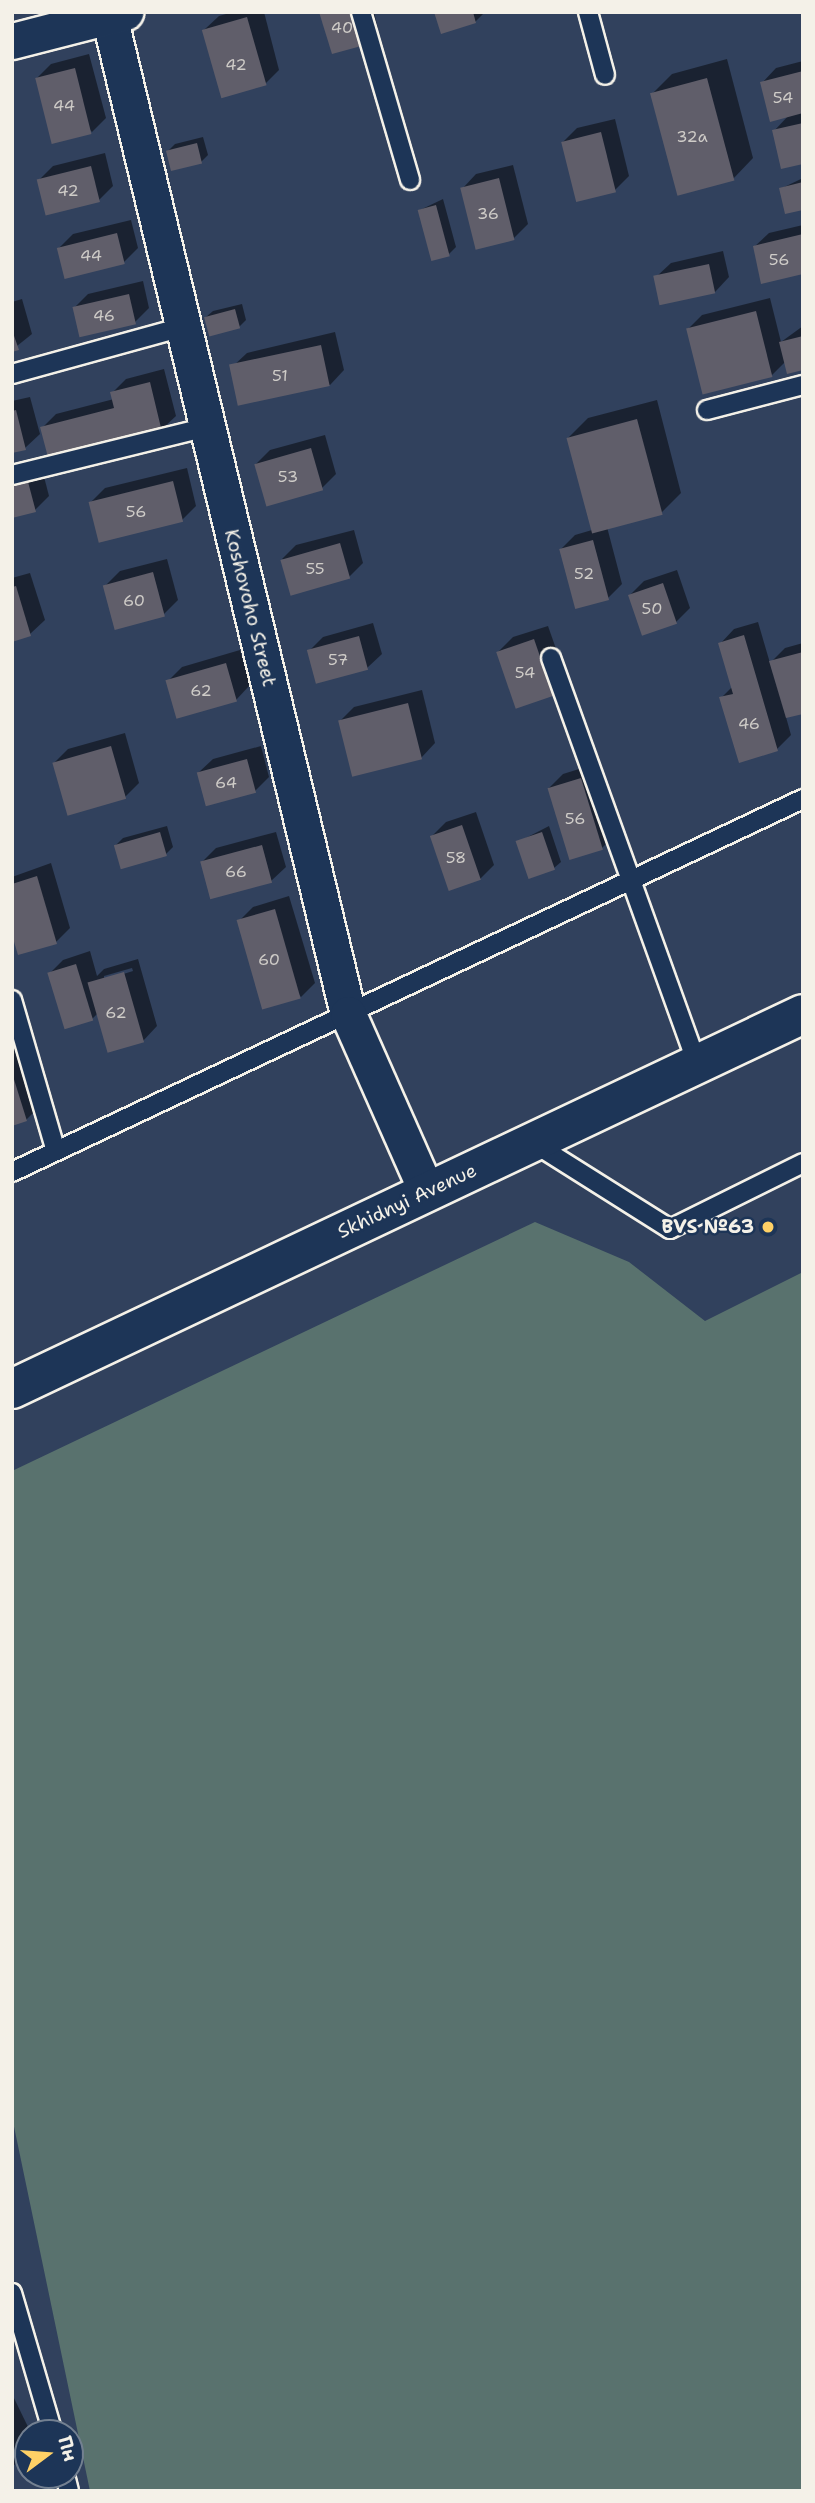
<!DOCTYPE html>
<html>
<head>
<meta charset="utf-8">
<style>
  body { margin:0 }
  #map { position:relative; width:815px; height:2503px; overflow:hidden; background:#31415d; font-family:"Shantell Sans",sans-serif }
  div>[style] { position:absolute }
  .green>* { inset:0; background:#59726e }
  .shadow>* { inset:0; background:#0007 }
  .building>* { inset:0; background:#605e6a; transform-origin:0 0 }
  .roads { filter:drop-shadow(2px 0 #f4f1e8) drop-shadow(-2px 0 #f4f1e8) drop-shadow(0 2px #f4f1e8) drop-shadow(0 -2px #f4f1e8) }
  .lane>* { height:18px; margin:-9px; padding:0 9px; transform-origin:9px; border-radius:9px; background:#1d3557 }
  .street>* { height:35px; margin:-17.5px; padding:0 17.5px; transform-origin:17.5px; border-radius:17.5px; background:#1d3557 }
  .secondary>* { height:38px; margin:-19px; padding:0 19px; transform-origin:19px; border-radius:19px; background:#1d3557 }
  .dots>* { width:19px; height:19px; translate:-50% -50%; box-sizing:border-box; border:4px solid #1d3557; border-radius:50% }
  span { translate:-50% -50%; white-space:nowrap; text-align:center; line-height:1.15; -webkit-text-stroke:5px #1d3557; paint-order:stroke }
  .number-label { font-size:16px; color:#cfccc8 }
  .number-label span { -webkit-text-stroke-width:0 }
  .street-label { font-size:19px; color:#f4f1e8 }
  .poi-label { font-size:19px; color:#f4f1e8; font-weight:700 }
  .right { translate:-100% -50%; text-align:right }
  .frame { position:absolute; inset:0; border:14px solid #f4f1e8; pointer-events:none }
  .north { position:absolute; left:14px; top:2419px; width:70px; height:70px; box-sizing:border-box; background:#1d3557; border:2px solid #738091; border-radius:50%; rotate:74deg; font-size:19px; font-weight:700; line-height:28px; text-align:center; color:#f4f1e8 }
  .north::after { content:''; display:block; margin:auto; width:24px; height:32px; background:#ffd166; clip-path:polygon(50% 0,100% 100%,50% 72%,0 100%) }
</style>
</head>
<body>
<div id="map">
  <div class="green">
    <div style="clip-path:polygon(535px 1222px,629px 1262px,705px 1321px,803px 1272px,803px 2491px,90px 2491px,12px 2117px,12px 1471px)"></div>
  </div>
  <div class="shadow">
    <div style="clip-path:polygon(233px 12px,264px 12px,279px 70px,265px 84px,204px 30px,219px 16px)"></div>
    <div style="clip-path:polygon(357px 12px,374px 12px,378px 29px,364px 43px)"></div>
    <div style="clip-path:polygon(436px 12px,485px 12px,475px 22px)"></div>
    <div style="clip-path:polygon(89px 54px,106px 118px,92px 132px,37px 78px,51px 64px)"></div>
    <div style="clip-path:polygon(727px 59px,753px 158px,733px 179px,652px 94px,672px 74px)"></div>
    <div style="clip-path:polygon(803px 61px,803px 162px,774px 131px,789px 115px,762px 83px,776px 68px)"></div>
    <div style="clip-path:polygon(615px 119px,629px 176px,615px 190px,563px 142px,577px 128px)"></div>
    <div style="clip-path:polygon(203px 137px,208px 155px,201px 162px,168px 151px,175px 144px)"></div>
    <div style="clip-path:polygon(105px 153px,113px 186px,99px 200px,39px 180px,53px 166px)"></div>
    <div style="clip-path:polygon(513px 165px,528px 224px,514px 238px,462px 189px,476px 174px)"></div>
    <div style="clip-path:polygon(803px 178px,803px 208px,780px 189px)"></div>
    <div style="clip-path:polygon(443px 199px,456px 247px,449px 254px,420px 210px)"></div>
    <div style="clip-path:polygon(131px 220px,138px 248px,124px 262px,59px 248px,73px 234px)"></div>
    <div style="clip-path:polygon(803px 225px,803px 272px,754px 247px,769px 233px)"></div>
    <div style="clip-path:polygon(723px 251px,729px 277px,715px 292px,656px 277px,671px 263px)"></div>
    <div style="clip-path:polygon(143px 281px,149px 308px,135px 322px,74px 308px,88px 294px)"></div>
    <div style="clip-path:polygon(770px 298px,781px 342px,803px 326px,803px 368px,786px 361px,772px 375px,688px 329px,702px 315px)"></div>
    <div style="clip-path:polygon(22px 299px,32px 334px,12px 350px,12px 302px)"></div>
    <div style="clip-path:polygon(242px 304px,246px 320px,239px 327px,206px 317px,213px 311px)"></div>
    <div style="clip-path:polygon(335px 332px,344px 370px,330px 385px,232px 367px,247px 353px)"></div>
    <div style="clip-path:polygon(164px 369px,176px 416px,161px 430px,42px 428px,56px 414px,114px 399px,112px 393px,126px 379px)"></div>
    <div style="clip-path:polygon(30px 397px,40px 434px,25px 448px,12px 452px,12px 401px)"></div>
    <div style="clip-path:polygon(657px 400px,681px 493px,661px 513px,607px 527px,622px 584px,608px 598px,561px 549px,575px 535px,592px 530px,568px 438px,588px 418px)"></div>
    <div style="clip-path:polygon(325px 435px,336px 474px,322px 488px,256px 464px,270px 450px)"></div>
    <div style="clip-path:polygon(41px 465px,49px 496px,35px 510px,12px 473px)"></div>
    <div style="clip-path:polygon(187px 468px,196px 506px,182px 520px,91px 502px,105px 488px)"></div>
    <div style="clip-path:polygon(354px 530px,363px 563px,349px 577px,282px 559px,296px 545px)"></div>
    <div style="clip-path:polygon(167px 559px,178px 600px,164px 614px,105px 586px,120px 571px)"></div>
    <div style="clip-path:polygon(677px 570px,690px 608px,676px 622px,630px 595px,644px 581px)"></div>
    <div style="clip-path:polygon(30px 573px,45px 620px,30px 634px,12px 640px,12px 578px)"></div>
    <div style="clip-path:polygon(758px 622px,770px 663px,785px 648px,803px 643px,803px 712px,786px 717px,791px 735px,777px 749px,721px 698px,733px 686px,720px 644px,734px 629px)"></div>
    <div style="clip-path:polygon(373px 623px,382px 654px,367px 668px,309px 651px,323px 637px)"></div>
    <div style="clip-path:polygon(548px 626px,567px 680px,553px 694px,498px 652px,513px 637px)"></div>
    <div style="clip-path:polygon(240px 650px,250px 685px,236px 700px,168px 681px,182px 667px)"></div>
    <div style="clip-path:polygon(422px 690px,435px 743px,421px 758px,340px 721px,354px 707px)"></div>
    <div style="clip-path:polygon(125px 733px,139px 783px,125px 797px,53px 764px,68px 749px)"></div>
    <div style="clip-path:polygon(261px 746px,269px 777px,255px 791px,198px 773px,213px 759px)"></div>
    <div style="clip-path:polygon(595px 764px,616px 834px,602px 848px,549px 788px,563px 774px)"></div>
    <div style="clip-path:polygon(476px 812px,494px 865px,480px 879px,432px 836px,446px 822px)"></div>
    <div style="clip-path:polygon(167px 826px,173px 847px,166px 854px,116px 845px,123px 838px)"></div>
    <div style="clip-path:polygon(549px 826px,561px 862px,554px 868px,518px 842px)"></div>
    <div style="clip-path:polygon(276px 832px,286px 867px,271px 881px,202px 862px,216px 848px)"></div>
    <div style="clip-path:polygon(51px 863px,70px 928px,56px 942px,12px 929px,12px 877px)"></div>
    <div style="clip-path:polygon(289px 896px,315px 983px,301px 997px,239px 921px,253px 907px)"></div>
    <div style="clip-path:polygon(evenodd,90px 951px,97px 976px,104px 969px,138px 959px,157px 1026px,143px 1041px,99px 1012px,92px 1019px,49px 974px,63px 960px,90px 951px,132px 968px,133px 971px,104px 980px,104px 976px,132px 968px)"></div>
    <div style="clip-path:polygon(22px 1043px,40px 1106px,26px 1120px,12px 1124px,12px 1045px)"></div>
    <div style="clip-path:polygon(12px 2394px,31px 2433px,28px 2454px,12px 2467px)"></div>
  </div>
  <div class="building">
    <div style="clip-path:polygon(319px 12px,356px 12px,365px 45px,332px 54px)"></div>
    <div style="clip-path:polygon(434px 12px,473px 12px,476px 23px,441px 34px)"></div>
    <div style="left:247px;top:17px;width:71px;height:47px;rotate:74deg"></div>
    <div style="left:75px;top:68px;width:68px;height:41px;rotate:76deg"></div>
    <div style="clip-path:polygon(803px 71px,803px 113px,770px 122px,760px 82px)"></div>
    <div style="left:707px;top:78px;width:106px;height:59px;rotate:75deg"></div>
    <div style="clip-path:polygon(803px 123px,803px 164px,781px 169px,772px 130px)"></div>
    <div style="left:601px;top:132px;width:62px;height:41px;rotate:76deg"></div>
    <div style="left:197px;top:143px;width:21px;height:32px;rotate:76deg"></div>
    <div style="left:91px;top:166px;width:37px;height:56px;rotate:76deg"></div>
    <div style="left:499px;top:178px;width:64px;height:40px;rotate:76deg"></div>
    <div style="clip-path:polygon(803px 182px,803px 210px,785px 214px,779px 188px)"></div>
    <div style="left:436px;top:205px;width:53px;height:19px;rotate:75deg"></div>
    <div style="left:117px;top:233px;width:32px;height:62px;rotate:76deg"></div>
    <div style="clip-path:polygon(803px 234px,803px 274px,761px 284px,753px 246px)"></div>
    <div style="left:709px;top:264px;width:30px;height:57px;rotate:78deg"></div>
    <div style="left:129px;top:294px;width:31px;height:58px;rotate:77deg"></div>
    <div style="left:235px;top:309px;width:20px;height:32px;rotate:75deg"></div>
    <div style="left:756px;top:311px;width:68px;height:72px;rotate:76deg"></div>
    <div style="clip-path:polygon(12px 330px,19px 350px,12px 352px)"></div>
    <div style="clip-path:polygon(803px 336px,803px 370px,787px 374px,779px 342px)"></div>
    <div style="left:321px;top:345px;width:42px;height:94px;rotate:78deg"></div>
    <div style="clip-path:polygon(150px 382px,162px 432px,49px 461px,40px 427px,114px 408px,110px 392px)"></div>
    <div style="clip-path:polygon(16px 410px,26px 450px,12px 453px,12px 411px)"></div>
    <div style="left:637px;top:419px;width:99px;height:73px;rotate:75deg"></div>
    <div style="left:311px;top:448px;width:44px;height:59px;rotate:74deg"></div>
    <div style="clip-path:polygon(27px 478px,36px 512px,12px 518px,12px 482px)"></div>
    <div style="left:173px;top:481px;width:42px;height:87px;rotate:76deg"></div>
    <div style="left:593px;top:540px;width:62px;height:35px;rotate:75deg"></div>
    <div style="left:340px;top:543px;width:37px;height:62px;rotate:74deg"></div>
    <div style="left:153px;top:572px;width:46px;height:52px;rotate:75deg"></div>
    <div style="left:663px;top:583px;width:43px;height:37px;rotate:71deg"></div>
    <div style="clip-path:polygon(16px 586px,31px 636px,12px 642px,12px 587px)"></div>
    <div style="clip-path:polygon(744px 635px,778px 751px,739px 763px,719px 697px,733px 694px,718px 643px)"></div>
    <div style="left:359px;top:636px;width:35px;height:54px;rotate:75deg"></div>
    <div style="left:534px;top:639px;width:60px;height:40px;rotate:71deg"></div>
    <div style="clip-path:polygon(803px 652px,803px 714px,786px 718px,769px 661px)"></div>
    <div style="left:226px;top:663px;width:40px;height:63px;rotate:74deg"></div>
    <div style="left:408px;top:703px;width:58px;height:72px;rotate:76deg"></div>
    <div style="left:111px;top:746px;width:55px;height:61px;rotate:74deg"></div>
    <div style="left:247px;top:759px;width:35px;height:52px;rotate:75deg"></div>
    <div style="left:581px;top:778px;width:75px;height:35px;rotate:73deg"></div>
    <div style="left:462px;top:825px;width:58px;height:34px;rotate:71deg"></div>
    <div style="left:160px;top:832px;width:25px;height:48px;rotate:74deg"></div>
    <div style="left:542px;top:832px;width:40px;height:28px;rotate:71deg"></div>
    <div style="left:262px;top:845px;width:39px;height:64px;rotate:75deg"></div>
    <div style="clip-path:polygon(37px 876px,57px 944px,18px 955px,12px 935px,12px 884px)"></div>
    <div style="left:275px;top:909px;width:93px;height:40px;rotate:74deg"></div>
    <div style="left:76px;top:964px;width:59px;height:30px;rotate:73deg"></div>
    <div style="left:124px;top:972px;width:73px;height:38px;rotate:74deg"></div>
    <div style="clip-path:polygon(12px 1073px,27px 1121px,12px 1126px)"></div>
  </div>
  <div class="roads">
    <div class="lane">
      <div style="left:361px;top:12px;width:175px;rotate:73.7deg"></div>
      <div style="left:588px;top:12px;width:65px;rotate:74.9deg"></div>
      <div style="left:12px;top:374px;width:177px;rotate:-15.4deg"></div>
      <div style="left:707px;top:410px;width:99px;rotate:-14.6deg"></div>
      <div style="left:12px;top:475px;width:201px;rotate:-13.8deg"></div>
      <div style="left:551px;top:658px;width:431px;rotate:70.2deg"></div>
      <div style="left:12px;top:1000px;width:157px;rotate:73.8deg"></div>
      <div style="left:532px;top:1142px;width:163px;rotate:32.2deg"></div>
      <div style="left:670px;top:1229px;width:148px;rotate:-26.4deg"></div>
      <div style="left:12px;top:1172px;width:875px;rotate:-25.25deg"></div>
      <div style="left:12px;top:2293px;width:146px;rotate:73.7deg"></div>
      <div style="left:65px;top:2475px;width:16px;rotate:76deg"></div>
    </div>
    <div class="street">
      <div style="left:108px;top:12px;width:1030px;rotate:76.53deg"></div>
      <div style="left:348px;top:1014px;width:195px;rotate:66.1deg"></div>
      <div style="left:12px;top:41px;width:117px;rotate:-14.4deg"></div>
    </div>
    <div class="secondary">
      <div style="left:12px;top:1389px;width:875px;rotate:-25.36deg"></div>
    </div>
  </div>
  <div class="dots">
    <div style="left:768px;top:1227px;background:#ffd166"></div>
  </div>
  <div class="number-label">
    <span style="left:342px;top:28px">40</span>
    <span style="left:236px;top:65px">42</span>
    <span style="left:783px;top:98px">54</span>
    <span style="left:64px;top:106px">44</span>
    <span style="left:692px;top:137px">32а</span>
    <span style="left:68px;top:191px">42</span>
    <span style="left:488px;top:214px">36</span>
    <span style="left:91px;top:256px">44</span>
    <span style="left:779px;top:260px">56</span>
    <span style="left:104px;top:316px">46</span>
    <span style="left:280px;top:376px">51</span>
    <span style="left:288px;top:477px">53</span>
    <span style="left:136px;top:512px">56</span>
    <span style="left:315px;top:569px">55</span>
    <span style="left:584px;top:574px">52</span>
    <span style="left:134px;top:601px">60</span>
    <span style="left:652px;top:609px">50</span>
    <span style="left:338px;top:660px">57</span>
    <span style="left:525px;top:673px">54</span>
    <span style="left:201px;top:691px">62</span>
    <span style="left:749px;top:724px">46</span>
    <span style="left:226px;top:783px">64</span>
    <span style="left:575px;top:819px">56</span>
    <span style="left:456px;top:858px">58</span>
    <span style="left:236px;top:872px">66</span>
    <span style="left:269px;top:960px">60</span>
    <span style="left:116px;top:1013px">62</span>
  </div>
  <div class="street-label">
    <span style="left:250px;top:608px;rotate:76deg">Koshovoho Street</span>
    <span style="left:407px;top:1201px;rotate:-25deg">Skhidnyi Avenue</span>
  </div>
  <div class="poi-label">
    <span class="right" style="left:754px;top:1227px">BVS №63</span>
  </div>
  <div class="frame"></div>
  <div class="north">Пн</div>
</div>
</body>
</html>
